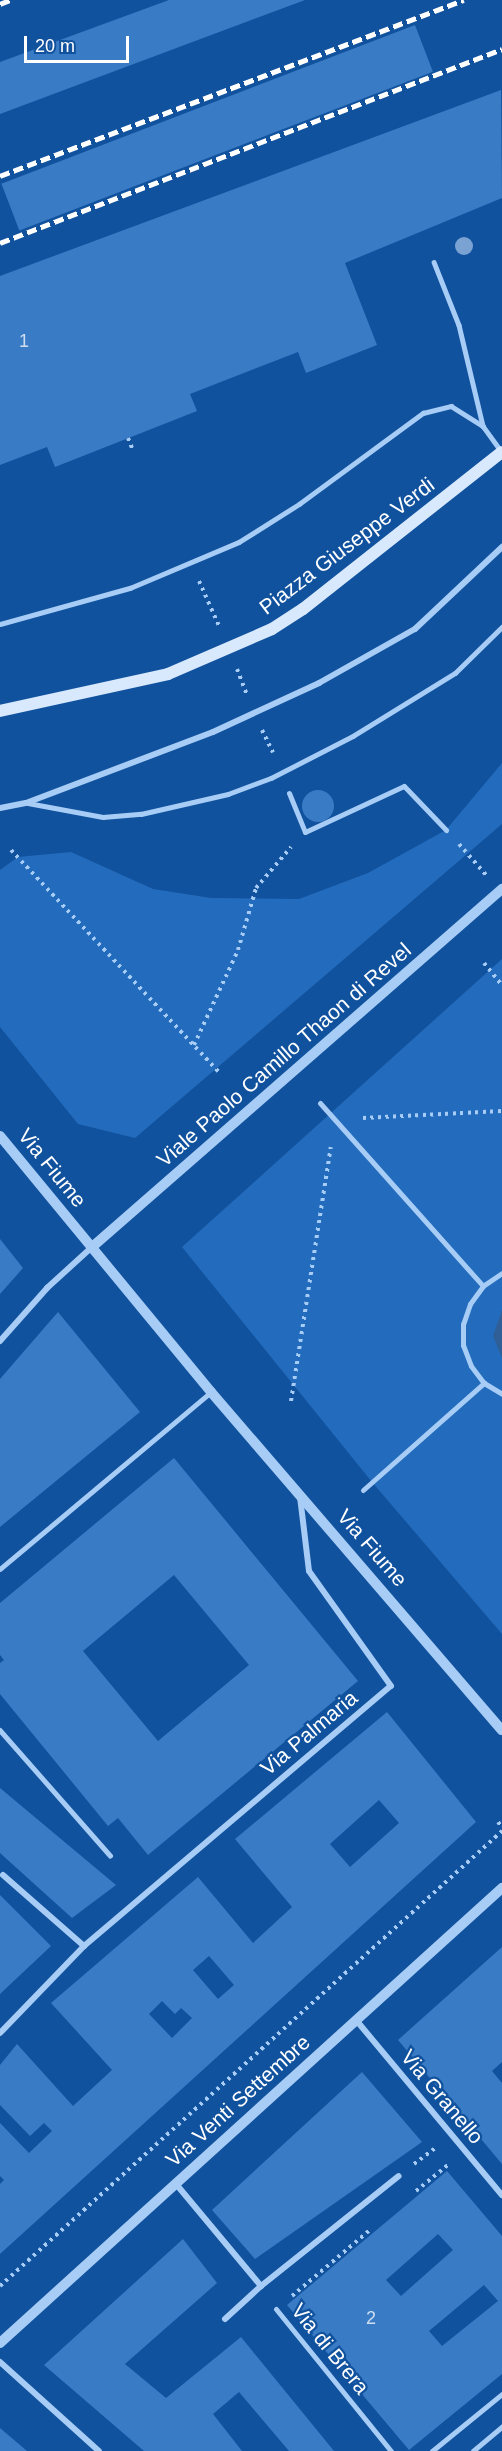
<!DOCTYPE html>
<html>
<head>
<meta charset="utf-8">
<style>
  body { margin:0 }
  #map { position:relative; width:502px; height:2451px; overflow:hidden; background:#11529e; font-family:Arial,sans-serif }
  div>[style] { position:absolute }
  .green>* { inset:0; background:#236cbd }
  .water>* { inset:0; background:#2f5f96 }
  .building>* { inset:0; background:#3a7bc5; transform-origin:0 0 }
  .round { border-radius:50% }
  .path>* { height:4px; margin-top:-2px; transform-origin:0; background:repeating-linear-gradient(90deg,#a7ccf5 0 3px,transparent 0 7.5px) }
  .service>* { height:4.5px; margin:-2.25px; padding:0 2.25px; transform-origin:2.25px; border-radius:2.25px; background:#a7ccf5 }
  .pedestrian>* { height:5px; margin:-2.5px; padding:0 2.5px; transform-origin:2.5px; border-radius:2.5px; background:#a7ccf5 }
  .minor>* { height:6px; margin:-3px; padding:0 3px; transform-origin:3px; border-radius:3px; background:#a7ccf5 }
  .tertiary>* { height:10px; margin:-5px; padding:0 5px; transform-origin:5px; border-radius:5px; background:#a7ccf5 }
  .secondary>* { height:12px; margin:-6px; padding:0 6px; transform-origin:6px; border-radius:6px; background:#d8e9fd }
  .rail>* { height:4.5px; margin-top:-2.25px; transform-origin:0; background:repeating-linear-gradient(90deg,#fff 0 10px,transparent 0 14.5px) }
  .trees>* { width:18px; height:18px; margin:-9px; border-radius:50%; background:#7aa3d3 }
  span { translate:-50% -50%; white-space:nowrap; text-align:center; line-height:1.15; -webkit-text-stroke:4.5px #11529e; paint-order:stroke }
  .number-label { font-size:18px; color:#cedef0 }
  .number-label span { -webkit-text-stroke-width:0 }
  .street-label { font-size:21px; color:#fff }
  .scale { position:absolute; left:24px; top:36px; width:105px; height:27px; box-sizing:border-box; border:3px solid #fff; border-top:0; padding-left:8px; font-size:18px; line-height:21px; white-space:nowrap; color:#fff; -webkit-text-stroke:4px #11529e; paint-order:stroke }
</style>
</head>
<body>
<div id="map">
  <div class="green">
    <div style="clip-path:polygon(502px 763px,502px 824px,135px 1138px,78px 1124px,0 1027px,0 870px,18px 857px,71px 852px,153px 889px,211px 898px,299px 899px,368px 873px,446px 830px)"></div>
    <div style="clip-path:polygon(502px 959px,502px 1634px,372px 1482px,182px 1247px)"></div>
  </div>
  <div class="water">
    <div style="clip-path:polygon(502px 1310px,502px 1358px,493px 1336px)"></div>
  </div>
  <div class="building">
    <div style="clip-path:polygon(169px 0,305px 0,0 114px,0 62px)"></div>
    <div style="left:415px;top:25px;width:50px;height:443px;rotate:69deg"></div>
    <div style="clip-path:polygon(501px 90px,502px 198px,345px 263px,377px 345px,306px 373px,298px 352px,190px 394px,197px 411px,55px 467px,47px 447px,0 465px,0 276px)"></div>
    <div class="round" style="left:302px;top:790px;width:32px;height:32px"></div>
    <div style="clip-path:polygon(0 1239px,23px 1268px,0 1294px)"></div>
    <div style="clip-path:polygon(58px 1312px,140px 1412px,0 1527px,0 1379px)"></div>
    <div style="clip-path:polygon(evenodd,174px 1458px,358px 1681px,148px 1855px,118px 1818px,108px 1826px,0 1694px,0 1663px,4px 1660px,0 1655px,0 1603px,174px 1458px,174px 1575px,249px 1665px,158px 1741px,83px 1651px,174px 1575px)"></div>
    <div style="clip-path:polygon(evenodd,387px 1712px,476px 1822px,0 2254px,0 2184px,4px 2180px,0 2176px,0 2123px,29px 2153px,52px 2131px,44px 2123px,30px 2136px,0 2105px,0 2065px,17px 2044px,73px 2106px,112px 2070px,51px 2003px,198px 1877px,253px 1943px,292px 1907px,235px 1839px,387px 1712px,379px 1800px,399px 1823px,350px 1867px,330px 1844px,379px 1800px,387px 1712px,209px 1956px,234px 1985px,218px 1999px,193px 1970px,209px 1956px,387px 1712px,162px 2001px,175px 2014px,181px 2008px,192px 2018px,172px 2038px,149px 2014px,162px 2001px)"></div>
    <div style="clip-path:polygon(0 1788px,116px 1885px,72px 1918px,0 1853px)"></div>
    <div style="clip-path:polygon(0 1895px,51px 1946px,0 1994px)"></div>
    <div style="clip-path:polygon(502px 1947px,502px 2062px,492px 2071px,502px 2083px,502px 2164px,398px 2040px)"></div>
    <div style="clip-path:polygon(362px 2072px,422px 2142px,255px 2259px,212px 2210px)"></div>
    <div style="clip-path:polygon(evenodd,447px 2171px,502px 2236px,502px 2374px,409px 2450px,287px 2305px,447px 2171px,438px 2234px,453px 2250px,401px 2296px,386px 2280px,438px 2234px,447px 2171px,484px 2285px,498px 2301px,442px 2346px,429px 2331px,484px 2285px)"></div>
    <div style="clip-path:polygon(183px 2239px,217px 2283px,125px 2364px,166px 2398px,241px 2337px,334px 2451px,289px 2451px,239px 2392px,213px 2414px,242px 2451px,144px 2451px,44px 2365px)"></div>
    <div style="clip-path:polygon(0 2428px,27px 2451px,0 2451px)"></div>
  </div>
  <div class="path">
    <div style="left:128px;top:438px;width:11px;rotate:68deg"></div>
    <div style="left:199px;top:581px;width:49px;rotate:66deg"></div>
    <div style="left:237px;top:669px;width:26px;rotate:69deg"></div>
    <div style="left:262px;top:730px;width:25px;rotate:64deg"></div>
    <div style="left:459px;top:844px;width:41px;rotate:48.9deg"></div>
    <div style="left:11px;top:850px;width:304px;rotate:46.9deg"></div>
    <div style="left:484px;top:963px;width:28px;rotate:51deg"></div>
    <div style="left:194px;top:1045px;width:105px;rotate:-65.1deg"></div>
    <div style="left:238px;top:950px;width:65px;rotate:-73.8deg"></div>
    <div style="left:256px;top:888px;width:54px;rotate:-49.5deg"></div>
    <div style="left:363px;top:1118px;width:139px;rotate:-2.9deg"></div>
    <div style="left:291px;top:1401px;width:257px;rotate:-81.1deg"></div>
    <div style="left:498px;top:1822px;width:6px;rotate:51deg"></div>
    <div style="left:414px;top:2164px;width:26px;rotate:-37deg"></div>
    <div style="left:416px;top:2191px;width:43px;rotate:-39.3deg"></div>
    <div style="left:0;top:2286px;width:678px;rotate:-42.19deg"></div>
    <div style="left:292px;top:2296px;width:104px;rotate:-40.3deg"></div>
  </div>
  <div class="service">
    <div style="left:434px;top:262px;width:68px;rotate:68.4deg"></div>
    <div style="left:459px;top:325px;width:104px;rotate:76.6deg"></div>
    <div style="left:0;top:624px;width:135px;rotate:-15.5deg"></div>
    <div style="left:130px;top:588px;width:118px;rotate:-22.9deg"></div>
    <div style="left:239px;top:542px;width:71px;rotate:-32.3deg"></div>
    <div style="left:299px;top:504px;width:154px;rotate:-36.3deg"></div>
    <div style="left:423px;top:413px;width:29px;rotate:-14deg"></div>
    <div style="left:451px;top:406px;width:38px;rotate:32deg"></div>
    <div style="left:483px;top:426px;width:32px;rotate:54deg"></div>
    <div style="left:28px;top:803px;width:76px;rotate:10.6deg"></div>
    <div style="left:103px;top:817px;width:38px;rotate:-5deg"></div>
    <div style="left:141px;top:814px;width:89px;rotate:-12.9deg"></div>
    <div style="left:228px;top:794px;width:46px;rotate:-20.4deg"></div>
    <div style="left:271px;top:778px;width:92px;rotate:-27.1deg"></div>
    <div style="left:353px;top:736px;width:120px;rotate:-31.7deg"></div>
    <div style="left:455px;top:673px;width:66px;rotate:-44.4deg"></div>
    <div style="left:0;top:1569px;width:275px;rotate:-40deg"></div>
    <div style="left:0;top:1730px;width:167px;rotate:48.7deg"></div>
    <div style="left:473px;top:2451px;width:38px;rotate:-40deg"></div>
  </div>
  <div class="pedestrian">
    <div style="left:289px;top:793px;width:42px;rotate:67.7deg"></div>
    <div style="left:305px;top:832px;width:109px;rotate:-24.9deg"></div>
    <div style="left:404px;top:786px;width:61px;rotate:46.3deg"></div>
    <div style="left:320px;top:1103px;width:245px;rotate:48.3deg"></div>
    <div style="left:502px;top:1273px;width:23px;rotate:146deg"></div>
    <div style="left:483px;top:1286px;width:22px;rotate:126deg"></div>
    <div style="left:470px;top:1304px;width:21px;rotate:109deg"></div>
    <div style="left:463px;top:1324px;width:21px;rotate:90deg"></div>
    <div style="left:463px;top:1345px;width:22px;rotate:69deg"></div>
    <div style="left:471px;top:1366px;width:21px;rotate:53deg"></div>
    <div style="left:484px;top:1383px;width:21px;rotate:31deg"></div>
    <div style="left:363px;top:1490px;width:162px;rotate:-41.5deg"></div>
    <div style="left:276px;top:2309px;width:183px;rotate:51deg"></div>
    <div style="left:432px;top:2451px;width:90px;rotate:-39.2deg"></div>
  </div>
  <div class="minor">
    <div style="left:0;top:808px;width:26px;rotate:-11deg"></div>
    <div style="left:26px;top:803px;width:200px;rotate:-20.8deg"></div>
    <div style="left:213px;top:732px;width:117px;rotate:-24.8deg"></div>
    <div style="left:319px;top:683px;width:110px;rotate:-29.4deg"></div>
    <div style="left:415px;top:629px;width:120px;rotate:-43.3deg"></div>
    <div style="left:0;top:1341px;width:71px;rotate:-48.4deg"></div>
    <div style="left:47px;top:1288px;width:59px;rotate:-42.3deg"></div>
    <div style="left:3px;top:1875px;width:108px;rotate:41.2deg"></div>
    <div style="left:356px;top:2020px;width:228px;rotate:50.2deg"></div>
    <div style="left:0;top:2033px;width:121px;rotate:-46deg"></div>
    <div style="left:84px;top:1946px;width:402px;rotate:-40.3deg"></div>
    <div style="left:391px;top:1686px;width:141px;rotate:-125.5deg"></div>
    <div style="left:309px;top:1571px;width:75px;rotate:-96.9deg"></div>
    <div style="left:176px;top:2184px;width:133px;rotate:50.2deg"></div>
    <div style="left:261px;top:2286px;width:176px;rotate:-38.6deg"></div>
    <div style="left:225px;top:2319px;width:49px;rotate:-42.5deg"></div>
    <div style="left:0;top:2362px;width:133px;rotate:42deg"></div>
  </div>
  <div class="tertiary">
    <div style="left:0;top:1136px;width:332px;rotate:50.5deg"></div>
    <div style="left:211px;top:1392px;width:446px;rotate:49.3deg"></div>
    <div style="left:91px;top:1248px;width:546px;rotate:-41.14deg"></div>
    <div style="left:0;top:2343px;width:678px;rotate:-42.19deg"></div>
  </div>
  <div class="secondary">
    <div style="left:0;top:711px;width:172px;rotate:-12.4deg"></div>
    <div style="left:168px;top:674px;width:113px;rotate:-23.4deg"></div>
    <div style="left:272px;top:629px;width:37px;rotate:-33deg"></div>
    <div style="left:303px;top:609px;width:253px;rotate:-38.3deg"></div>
  </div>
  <div class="rail">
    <div style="left:0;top:4px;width:11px;rotate:-22deg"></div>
    <div style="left:0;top:176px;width:496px;rotate:-20.8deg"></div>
    <div style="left:0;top:243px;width:538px;rotate:-21.13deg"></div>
  </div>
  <div class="trees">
    <div style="left:464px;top:246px"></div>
  </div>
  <div class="number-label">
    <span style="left:24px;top:341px">1</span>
    <span style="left:371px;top:2318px">2</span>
  </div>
  <div class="street-label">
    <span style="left:347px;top:546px;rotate:-37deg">Piazza Giuseppe Verdi</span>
    <span style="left:284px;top:1055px;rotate:-41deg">Viale Paolo Camillo Thaon di Revel</span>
    <span style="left:52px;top:1168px;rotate:51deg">Via Fiume</span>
    <span style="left:372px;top:1548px;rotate:49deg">Via Fiume</span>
    <span style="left:309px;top:1733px;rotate:-40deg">Via Palmaria</span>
    <span style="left:442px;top:2097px;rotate:50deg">Via Granello</span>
    <span style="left:238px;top:2101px;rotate:-42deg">Via Venti Settembre</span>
    <span style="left:330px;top:2349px;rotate:51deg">Via di Brera</span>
  </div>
  <div class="scale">20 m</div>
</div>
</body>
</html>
